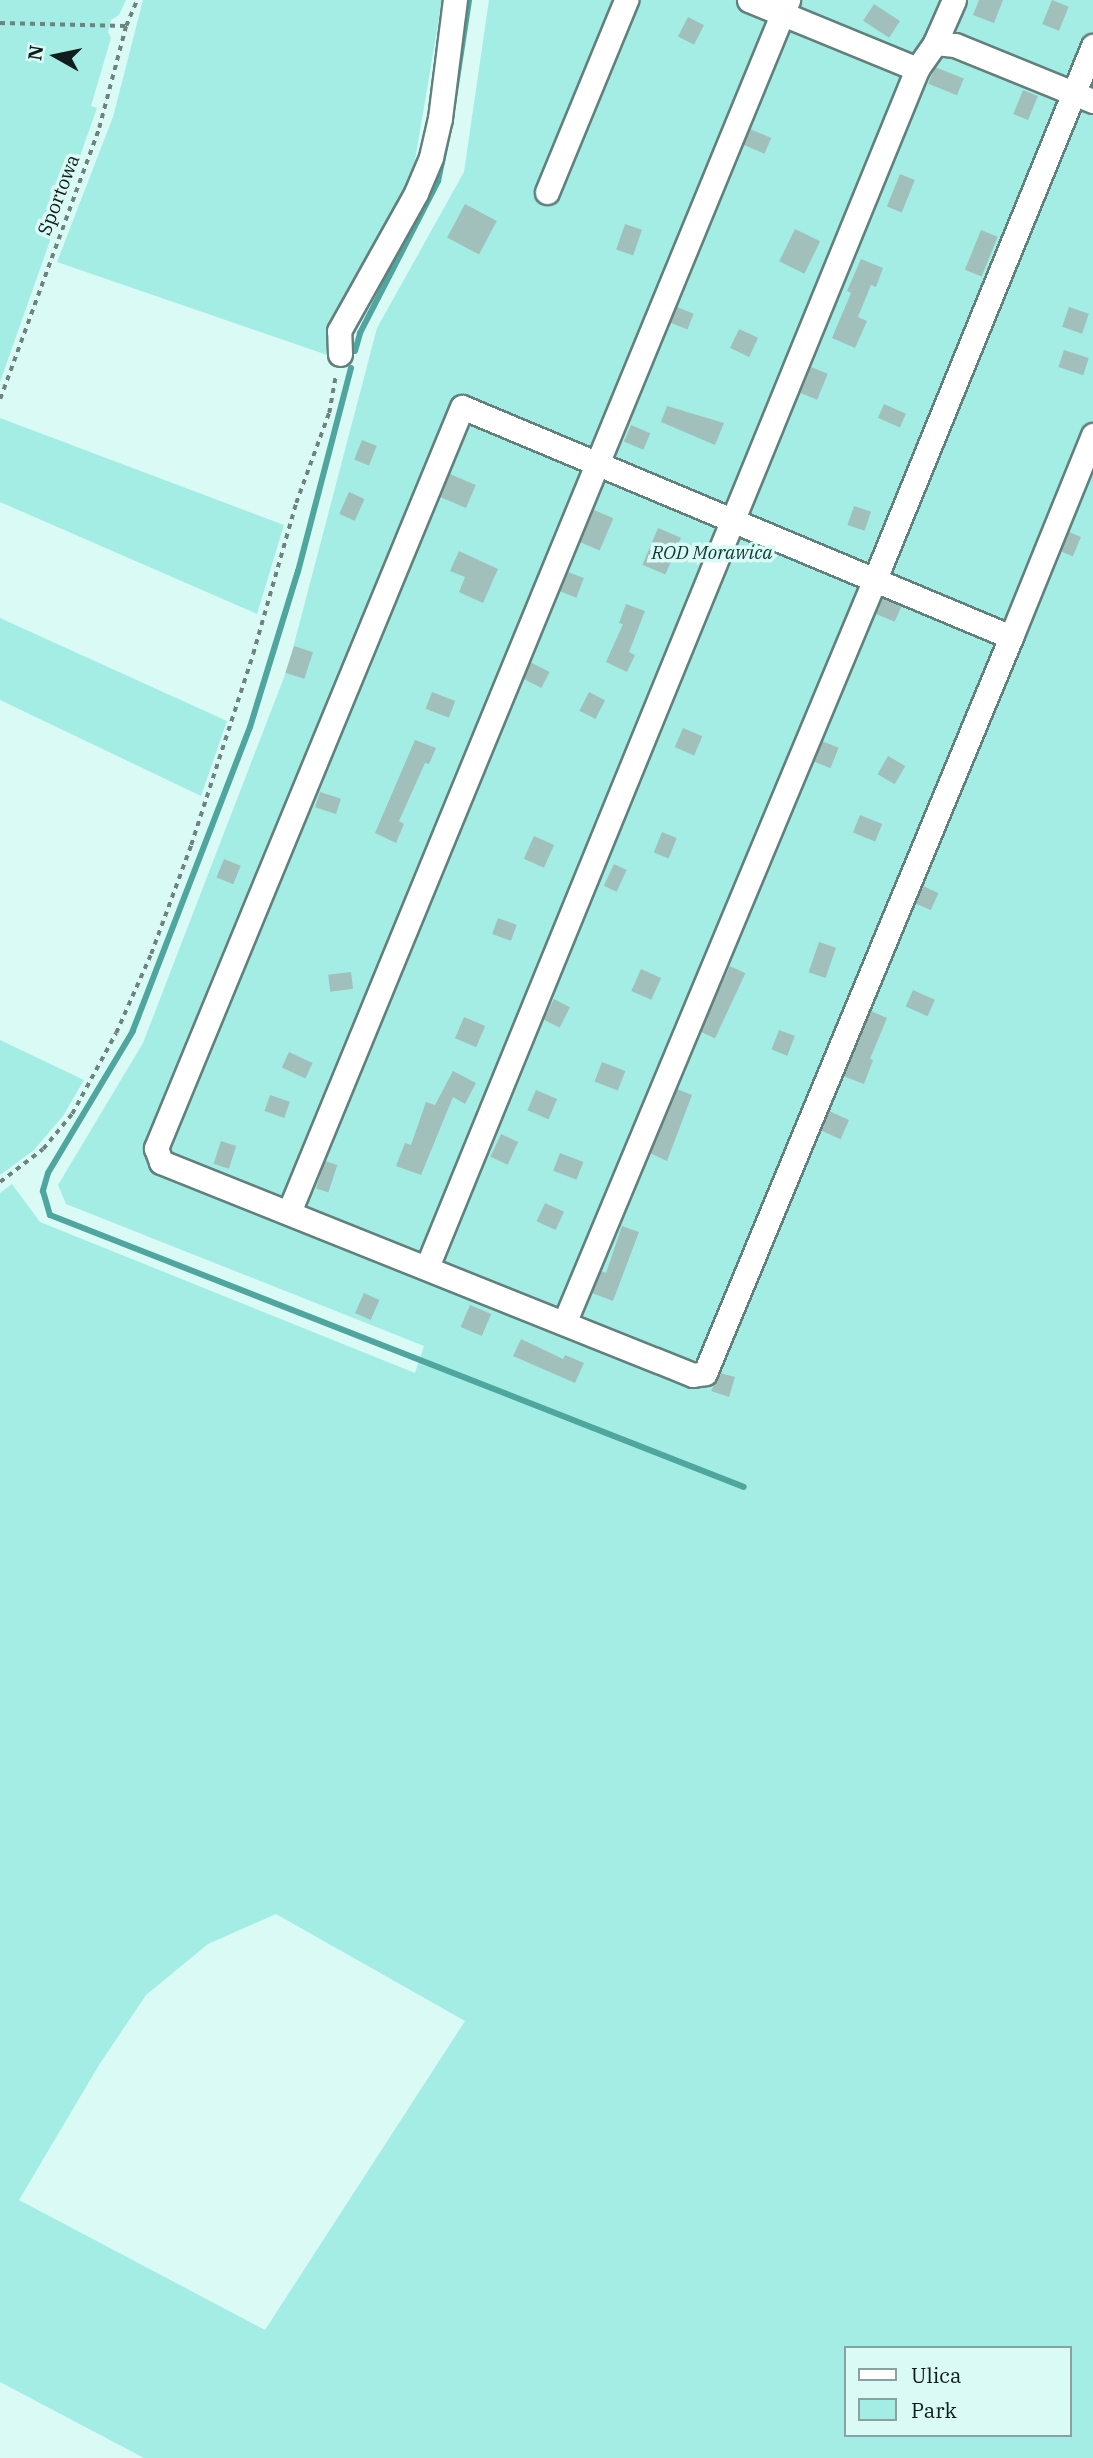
<!DOCTYPE html>
<html>
<head>
<meta charset="utf-8">
<style>
  body { margin:0 }
  #map { position:relative; width:1093px; height:2458px; overflow:hidden; background:#dafaf6; font-family:"IBM Plex Serif",serif }
  div>[style] { position:absolute }
  .green>* { inset:0; background:#a3ede5 }
  .stream>* { height:6px; margin:-3px; padding:0 3px; transform-origin:3px; border-radius:3px; background:#4ea69e }
  .building>* { inset:0; background:#a1c0bc; transform-origin:0 0 }
  .path>* { height:3.5px; margin-top:-1.75px; transform-origin:0; background:repeating-linear-gradient(90deg,#6e8381 0 5px,transparent 0 10px) }
  .roads { filter:drop-shadow(2px 0 #62807c) drop-shadow(-2px 0 #62807c) drop-shadow(0 2px #62807c) drop-shadow(0 -2px #62807c) }
  .minor>* { height:23px; margin:-11.5px; padding:0 11.5px; transform-origin:11.5px; border-radius:11.5px; background:#fff }
  span { translate:-50% -50%; white-space:nowrap; text-align:center; line-height:1.15; -webkit-text-stroke:7px #dafaf6; paint-order:stroke }
  .street-label { font-size:19px; color:#111d1c }
  .park-label { font-size:19px; color:#0e3835; font-style:italic }
  .legend { position:absolute; left:844px; top:2346px; width:228px; height:91px; box-sizing:border-box; background:#dafaf6; border:2px solid #8aa29f; margin:0; padding:9px 12px; list-style:none; font-size:21px; color:#111d1c }
  .legend li { display:flex; align-items:center; gap:14px; height:35px }
  .legend b { width:35px; border:2px solid #8aa29f }
  .north { position:absolute; left:21px; top:21px; width:70px; height:70px; -webkit-text-stroke:5px #dafaf6; paint-order:stroke; rotate:279deg; font-size:19px; font-weight:700; line-height:28px; text-align:center; color:#111d1c }
  .north::after { content:''; display:block; margin:auto; width:24px; height:32px; background:#111d1c; clip-path:polygon(50% 0,100% 100%,50% 72%,0 100%) }
</style>
</head>
<body>
<div id="map">
  <div class="green">
    <div style="clip-path:polygon(0 0,126px 0,119px 15px,111px 20px,108px 32px,111px 38px,91px 106px,97px 108px,0 382px)"></div>
    <div style="clip-path:polygon(143px 0,442px 0,411px 184px,352px 280px,332px 333px,333px 357px,57px 262px,113px 117px)"></div>
    <div style="clip-path:polygon(evenodd,489px 0,1093px 0,1093px 2458px,144px 2458px,0 2382px,0 1193px,12px 1184px,40px 1222px,415px 1373px,424px 1346px,66px 1204px,58px 1185px,143px 1043px,288px 667px,377px 328px,464px 172px,489px 0,276px 1914px,465px 2021px,265px 2330px,19px 2200px,99px 2065px,146px 1995px,208px 1944px,276px 1914px,489px 0,846px 2348px,1070px 2348px,1070px 2435px,846px 2435px,846px 2348px)"></div>
    <div style="clip-path:polygon(0 418px,284px 525px,257px 614px,0 502px)"></div>
    <div style="clip-path:polygon(0 618px,227px 721px,201px 796px,0 700px)"></div>
    <div style="clip-path:polygon(0 1040px,84px 1080px,63px 1116px,34px 1150px,0 1175px)"></div>
  </div>
  <div class="stream">
    <div style="left:453px;top:105px;width:106px;rotate:-81.3deg"></div>
    <div style="left:355px;top:351px;width:19px;rotate:-74deg"></div>
    <div style="left:360px;top:333px;width:171px;rotate:-62.8deg"></div>
    <div style="left:438px;top:181px;width:62px;rotate:-78deg"></div>
    <div style="left:351px;top:368px;width:210px;rotate:104.6deg"></div>
    <div style="left:298px;top:571px;width:163px;rotate:107.1deg"></div>
    <div style="left:250px;top:727px;width:326px;rotate:111.1deg"></div>
    <div style="left:133px;top:1031px;width:165px;rotate:120.9deg"></div>
    <div style="left:48px;top:1173px;width:19px;rotate:106deg"></div>
    <div style="left:43px;top:1191px;width:25px;rotate:74deg"></div>
    <div style="left:50px;top:1215px;width:745px;rotate:21.4deg"></div>
  </div>
  <div class="building">
    <div style="clip-path:polygon(979px 0,1003px 0,994px 23px,973px 15px)"></div>
    <div style="left:1052px;top:0;width:18px;height:26px;rotate:22deg"></div>
    <div style="left:874px;top:4px;width:31px;height:20px;rotate:33deg"></div>
    <div style="left:688px;top:17px;width:18px;height:22px;rotate:27deg"></div>
    <div style="left:935px;top:67px;width:31px;height:18px;rotate:22deg"></div>
    <div style="left:1023px;top:90px;width:16px;height:26px;rotate:22deg"></div>
    <div style="left:750px;top:129px;width:23px;height:17px;rotate:23deg"></div>
    <div style="left:900px;top:174px;width:16px;height:35px;rotate:22deg"></div>
    <div style="left:465px;top:204px;width:36px;height:38px;rotate:28deg"></div>
    <div style="left:625px;top:224px;width:18px;height:27px;rotate:19deg"></div>
    <div style="left:795px;top:229px;width:28px;height:36px;rotate:26deg"></div>
    <div style="left:981px;top:230px;width:18px;height:43px;rotate:22deg"></div>
    <div style="clip-path:polygon(861px 259px,883px 268px,876px 287px,871px 285px,858px 317px,867px 321px,855px 348px,832px 338px,851px 293px,847px 291px)"></div>
    <div style="left:677px;top:307px;width:18px;height:17px;rotate:22deg"></div>
    <div style="left:1069px;top:307px;width:21px;height:21px;rotate:19deg"></div>
    <div style="left:739px;top:329px;width:21px;height:21px;rotate:25deg"></div>
    <div style="left:1064px;top:350px;width:26px;height:18px;rotate:18deg"></div>
    <div style="left:811px;top:367px;width:18px;height:28px;rotate:22deg"></div>
    <div style="left:884px;top:404px;width:24px;height:15px;rotate:24deg"></div>
    <div style="clip-path:polygon(667px 406px,724px 423px,715px 445px,661px 422px)"></div>
    <div style="left:631px;top:425px;width:21px;height:18px;rotate:23deg"></div>
    <div style="left:362px;top:440px;width:16px;height:21px;rotate:22deg"></div>
    <div style="left:450px;top:474px;width:28px;height:25px;rotate:23deg"></div>
    <div style="left:349px;top:492px;width:17px;height:24px;rotate:24deg"></div>
    <div style="left:854px;top:506px;width:18px;height:20px;rotate:19deg"></div>
    <div style="left:594px;top:510px;width:21px;height:35px;rotate:23deg"></div>
    <div style="left:658px;top:528px;width:25px;height:40px;rotate:23deg"></div>
    <div style="left:1069px;top:532px;width:13px;height:21px;rotate:23deg"></div>
    <div style="clip-path:polygon(459px 551px,498px 569px,483px 603px,459px 592px,465px 577px,450px 571px)"></div>
    <div style="left:568px;top:572px;width:17px;height:21px;rotate:21deg"></div>
    <div style="left:882px;top:598px;width:21px;height:17px;rotate:23deg"></div>
    <div style="clip-path:polygon(626px 604px,645px 611px,629px 652px,635px 655px,627px 672px,606px 662px,623px 624px,619px 623px)"></div>
    <div style="left:294px;top:646px;width:20px;height:28px;rotate:18deg"></div>
    <div style="left:530px;top:662px;width:22px;height:18px;rotate:27deg"></div>
    <div style="left:432px;top:692px;width:25px;height:18px;rotate:21deg"></div>
    <div style="left:589px;top:692px;width:18px;height:21px;rotate:27deg"></div>
    <div style="left:683px;top:728px;width:21px;height:21px;rotate:23deg"></div>
    <div style="clip-path:polygon(415px 740px,436px 748px,429px 764px,425px 763px,399px 821px,404px 824px,396px 843px,375px 833px)"></div>
    <div style="left:822px;top:741px;width:18px;height:22px;rotate:22deg"></div>
    <div style="left:888px;top:756px;width:20px;height:21px;rotate:30deg"></div>
    <div style="left:320px;top:792px;width:22px;height:16px;rotate:18deg"></div>
    <div style="left:860px;top:815px;width:24px;height:19px;rotate:22deg"></div>
    <div style="left:662px;top:832px;width:16px;height:22px;rotate:22deg"></div>
    <div style="left:534px;top:836px;width:22px;height:25px;rotate:24deg"></div>
    <div style="left:224px;top:859px;width:18px;height:20px;rotate:22deg"></div>
    <div style="left:614px;top:864px;width:14px;height:24px;rotate:25deg"></div>
    <div style="left:923px;top:886px;width:17px;height:19px;rotate:24deg"></div>
    <div style="left:498px;top:918px;width:20px;height:17px;rotate:20deg"></div>
    <div style="left:819px;top:942px;width:18px;height:32px;rotate:19deg"></div>
    <div style="left:730px;top:966px;width:17px;height:72px;rotate:25deg"></div>
    <div style="left:641px;top:969px;width:22px;height:24px;rotate:24deg"></div>
    <div style="left:351px;top:972px;width:17px;height:23px;rotate:83deg"></div>
    <div style="left:913px;top:990px;width:24px;height:18px;rotate:24deg"></div>
    <div style="left:554px;top:999px;width:18px;height:23px;rotate:27deg"></div>
    <div style="clip-path:polygon(871px 1011px,887px 1018px,870px 1059px,873px 1060px,864px 1084px,843px 1076px)"></div>
    <div style="left:464px;top:1017px;width:23px;height:23px;rotate:23deg"></div>
    <div style="left:779px;top:1030px;width:17px;height:21px;rotate:21deg"></div>
    <div style="left:289px;top:1052px;width:26px;height:17px;rotate:25deg"></div>
    <div style="left:602px;top:1062px;width:25px;height:21px;rotate:21deg"></div>
    <div style="clip-path:polygon(453px 1071px,476px 1083px,465px 1104px,453px 1097px,421px 1175px,396px 1166px,405px 1143px,411px 1145px,426px 1102px,435px 1105px)"></div>
    <div style="clip-path:polygon(677px 1089px,692px 1095px,667px 1161px,650px 1153px)"></div>
    <div style="left:536px;top:1090px;width:23px;height:22px;rotate:23deg"></div>
    <div style="left:270px;top:1095px;width:21px;height:17px;rotate:19deg"></div>
    <div style="left:829px;top:1111px;width:22px;height:21px;rotate:24deg"></div>
    <div style="left:501px;top:1134px;width:19px;height:25px;rotate:25deg"></div>
    <div style="left:221px;top:1141px;width:16px;height:24px;rotate:18deg"></div>
    <div style="left:560px;top:1153px;width:25px;height:19px;rotate:21deg"></div>
    <div style="left:325px;top:1161px;width:13px;height:29px;rotate:18deg"></div>
    <div style="left:545px;top:1203px;width:21px;height:20px;rotate:25deg"></div>
    <div style="clip-path:polygon(622px 1226px,639px 1232px,613px 1301px,592px 1293px,601px 1271px,606px 1273px)"></div>
    <div style="left:364px;top:1293px;width:17px;height:22px;rotate:24deg"></div>
    <div style="left:470px;top:1305px;width:23px;height:24px;rotate:23deg"></div>
    <div style="clip-path:polygon(521px 1339px,563px 1359px,565px 1355px,584px 1363px,575px 1383px,513px 1356px)"></div>
    <div style="clip-path:polygon(720px 1373px,735px 1377px,729px 1397px,711px 1391px)"></div>
  </div>
  <div class="path">
    <div style="left:0;top:23px;width:126px;rotate:1.4deg"></div>
    <div style="left:0;top:399px;width:289px;rotate:-69.9deg"></div>
    <div style="left:99px;top:128px;width:106px;rotate:-75.2deg"></div>
    <div style="left:126px;top:26px;width:28px;rotate:-67deg"></div>
    <div style="left:0;top:1182px;width:54px;rotate:-37.5deg"></div>
    <div style="left:43px;top:1149px;width:45px;rotate:-50.4deg"></div>
    <div style="left:72px;top:1114px;width:92px;rotate:-61.5deg"></div>
    <div style="left:116px;top:1033px;width:86px;rotate:-66.1deg"></div>
    <div style="left:151px;top:954px;width:116px;rotate:-69.8deg"></div>
    <div style="left:191px;top:845px;width:201px;rotate:-72deg"></div>
    <div style="left:253px;top:654px;width:157px;rotate:-74.1deg"></div>
    <div style="left:296px;top:503px;width:96px;rotate:-69.9deg"></div>
    <div style="left:329px;top:413px;width:39px;rotate:-80deg"></div>
  </div>
  <div class="roads">
    <div class="minor">
      <div style="left:749px;top:0;width:182px;rotate:22.3deg"></div>
      <div style="left:917px;top:69px;width:32px;rotate:-55deg"></div>
      <div style="left:935px;top:43px;width:20px;rotate:6deg"></div>
      <div style="left:955px;top:45px;width:149px;rotate:22.1deg"></div>
      <div style="left:935px;top:43px;width:47px;rotate:-66.2deg"></div>
      <div style="left:547px;top:192px;width:208px;rotate:-67.6deg"></div>
      <div style="left:340px;top:354px;width:23px;rotate:-92deg"></div>
      <div style="left:339px;top:331px;width:158px;rotate:-60.8deg"></div>
      <div style="left:416px;top:193px;width:39px;rotate:-67deg"></div>
      <div style="left:431px;top:157px;width:40px;rotate:-77deg"></div>
      <div style="left:440px;top:118px;width:119px;rotate:-82.8deg"></div>
      <div style="left:1011px;top:637px;width:595px;rotate:-157.27deg"></div>
      <div style="left:462px;top:407px;width:802px;rotate:112.44deg"></div>
      <div style="left:156px;top:1148px;width:15px;rotate:70deg"></div>
      <div style="left:161px;top:1162px;width:573px;rotate:21.82deg"></div>
      <div style="left:693px;top:1375px;width:12px;rotate:-9deg"></div>
      <div style="left:705px;top:1373px;width:797px;rotate:-67.42deg"></div>
      <div style="left:1011px;top:637px;width:218px;rotate:-67.9deg"></div>
      <div style="left:289px;top:1212px;width:1311px;rotate:-67.62deg"></div>
      <div style="left:427px;top:1267px;width:1294px;rotate:-67.75deg"></div>
      <div style="left:565px;top:1321px;width:804px;rotate:-67.33deg"></div>
      <div style="left:875px;top:579px;width:576px;rotate:-67.76deg"></div>
    </div>
  </div>
  <div class="street-label">
    <span style="left:59px;top:195px;rotate:-69deg">Sportowa</span>
  </div>
  <div class="park-label">
    <span style="left:712px;top:553px">ROD Morawica</span>
  </div>
  <ul class="legend">
  <li><b style="height:9px;background:#fff"></b>Ulica</li>
  <li><b style="height:19px;background:#a3ede5"></b>Park</li>
  </ul>
  <div class="north">N</div>
</div>
</body>
</html>
